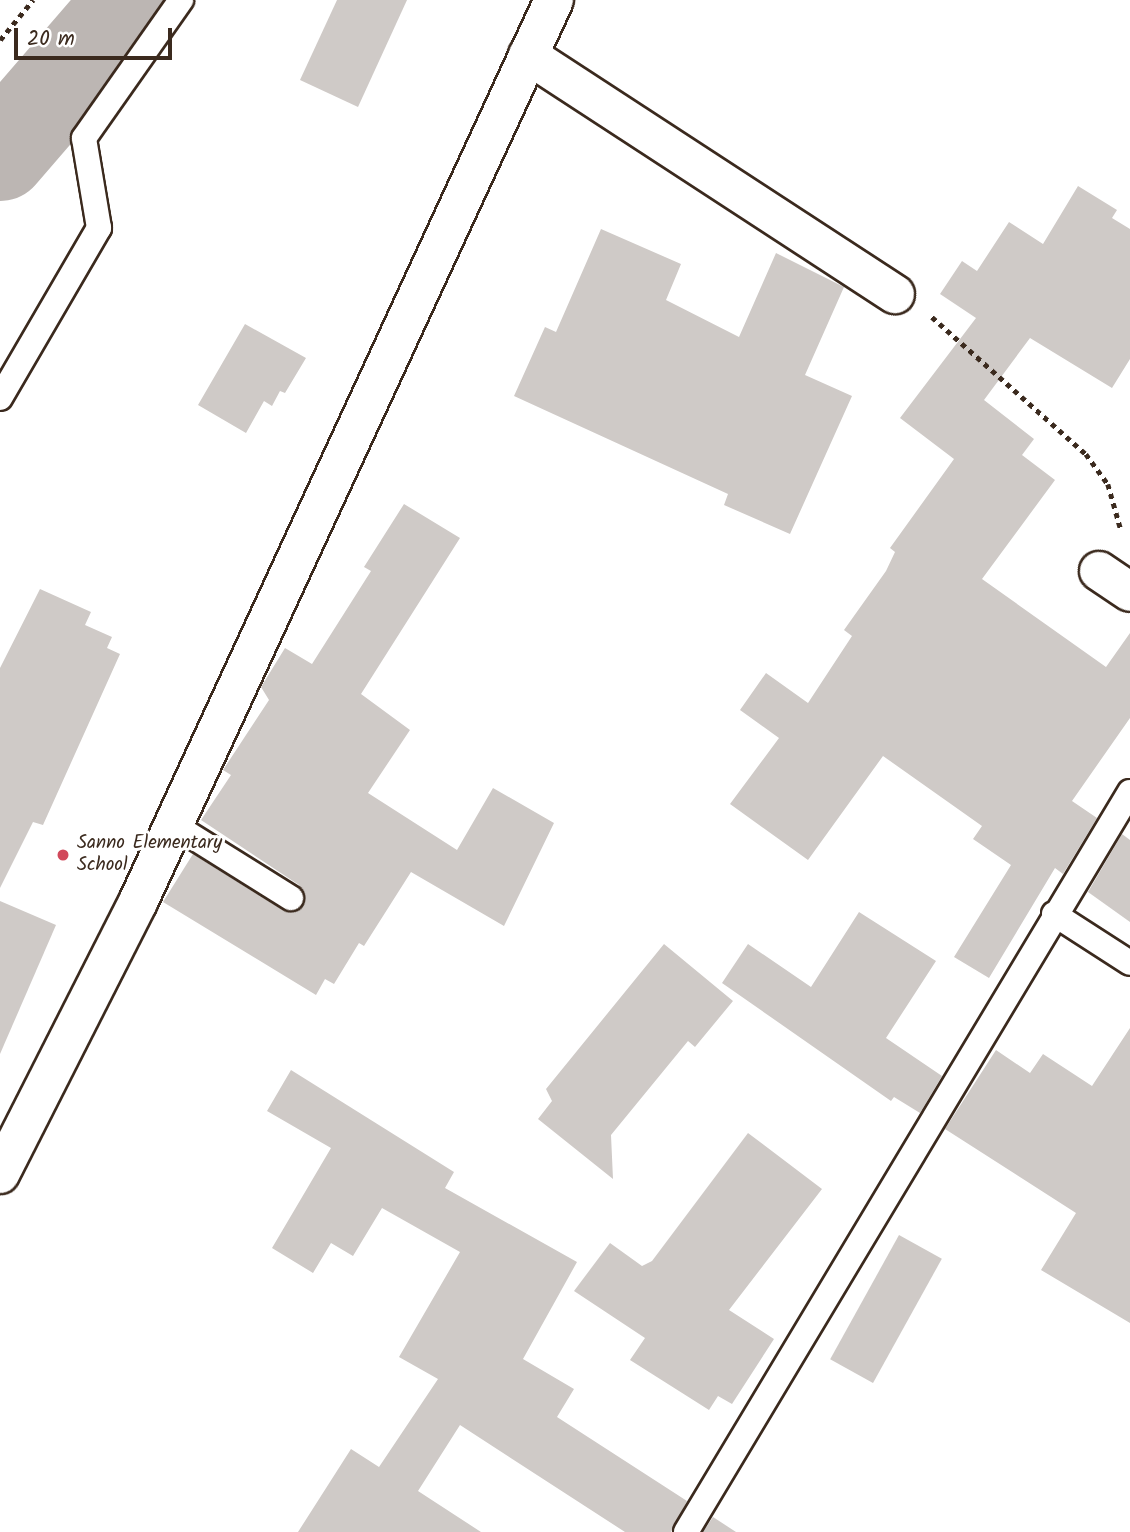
<!DOCTYPE html>
<html>
<head>
<meta charset="utf-8">
<style>
  body { margin:0 }
  #map { position:relative; width:1130px; height:1532px; overflow:hidden; background:#fff; font-family:Kalam,sans-serif }
  div>[style] { position:absolute }
  .river>* { height:94px; margin:-47px; padding:0 47px; transform-origin:47px; border-radius:47px; background:#bcb6b3 }
  .building>* { inset:0; background:#cfcac7; transform-origin:0 0 }
  .path>* { height:4.5px; margin-top:-2.25px; transform-origin:0; background:repeating-linear-gradient(90deg,#3b2a1e 0 5px,transparent 0 10px) }
  .roads { filter:drop-shadow(2px 0 #3b2a1e) drop-shadow(-2px 0 #3b2a1e) drop-shadow(0 2px #3b2a1e) drop-shadow(0 -2px #3b2a1e) }
  .service>* { height:24px; margin:-12px; padding:0 12px; transform-origin:12px; border-radius:12px; background:#fff }
  .minor>* { height:38px; margin:-19px; padding:0 19px; transform-origin:19px; border-radius:19px; background:#fff }
  .dots>* { width:19px; height:19px; translate:-50% -50%; box-sizing:border-box; border:4px solid #fff; border-radius:50% }
  span { translate:-50% -50%; white-space:nowrap; text-align:center; line-height:1.15; -webkit-text-stroke:6px #fff; paint-order:stroke }
  .poi-label { font-size:19px; color:#3b2a1e }
  .left { translate:0 -50%; text-align:left }
  .scale { position:absolute; left:14px; top:28px; width:158px; height:32px; box-sizing:border-box; border:4px solid #3b2a1e; border-top:0; padding-left:9px; font-size:21px; line-height:24px; white-space:nowrap; color:#3b2a1e; -webkit-text-stroke:5px #fff; paint-order:stroke }
</style>
</head>
<body>
<div id="map">
  <div class="river">
    <div style="left:0;top:154px;width:203px;rotate:-49.2deg"></div>
  </div>
  <div class="building">
    <div style="clip-path:polygon(337px 0,407px 0,358px 107px,300px 80px)"></div>
    <div style="clip-path:polygon(1078px 186px,1117px 210px,1112px 218px,1130px 229px,1130px 359px,1112px 388px,1030px 338px,984px 400px,1034px 439px,1022px 455px,1055px 480px,982px 579px,1106px 667px,1130px 633px,1130px 718px,1072px 801px,1097px 818px,1063px 874px,1055px 868px,989px 978px,954px 957px,1011px 865px,973px 839px,982px 826px,883px 756px,808px 860px,730px 804px,779px 738px,740px 710px,766px 673px,808px 703px,852px 636px,844px 630px,886px 571px,895px 552px,890px 548px,954px 459px,900px 418px,976px 318px,940px 294px,962px 261px,977px 271px,1009px 222px,1043px 244px)"></div>
    <div style="clip-path:polygon(601px 229px,681px 264px,666px 300px,739px 337px,776px 253px,844px 287px,805px 375px,852px 396px,790px 534px,724px 505px,728px 494px,514px 396px,545px 327px,556px 332px)"></div>
    <div style="clip-path:polygon(245px 324px,306px 358px,285px 393px,280px 391px,272px 406px,264px 401px,246px 433px,198px 405px)"></div>
    <div style="clip-path:polygon(404px 504px,460px 538px,361px 694px,410px 730px,368px 793px,457px 850px,493px 788px,554px 823px,504px 926px,411px 872px,364px 946px,359px 943px,334px 984px,325px 979px,316px 995px,163px 902px,193px 854px,284px 911px,304px 905px,299px 885px,201px 820px,231px 775px,223px 770px,269px 700px,261px 687px,285px 648px,312px 664px,371px 571px,364px 567px)"></div>
    <div style="clip-path:polygon(40px 589px,91px 612px,85px 625px,112px 637px,107px 648px,120px 654px,43px 825px,33px 822px,0 888px,0 668px)"></div>
    <div style="clip-path:polygon(1122px 834px,1130px 840px,1130px 922px,1088px 892px)"></div>
    <div style="clip-path:polygon(0 901px,56px 925px,0 1054px)"></div>
    <div style="clip-path:polygon(859px 912px,936px 961px,886px 1038px,942px 1076px,920px 1113px,894px 1097px,891px 1101px,722px 983px,748px 944px,811px 987px)"></div>
    <div style="clip-path:polygon(664px 944px,733px 1001px,695px 1047px,688px 1041px,611px 1135px,613px 1179px,538px 1119px,552px 1101px,546px 1089px)"></div>
    <div style="clip-path:polygon(1130px 1028px,1130px 1323px,1041px 1270px,1076px 1213px,945px 1129px,996px 1050px,1030px 1073px,1043px 1054px,1092px 1086px)"></div>
    <div style="clip-path:polygon(291px 1070px,454px 1172px,445px 1188px,577px 1262px,523px 1359px,574px 1389px,557px 1417px,687px 1501px,671px 1532px,625px 1532px,460px 1425px,418px 1491px,481px 1532px,298px 1532px,351px 1449px,379px 1467px,438px 1379px,399px 1357px,460px 1252px,382px 1208px,353px 1256px,331px 1243px,313px 1273px,272px 1248px,331px 1148px,267px 1111px)"></div>
    <div style="clip-path:polygon(748px 1133px,822px 1189px,729px 1310px,774px 1339px,732px 1404px,718px 1396px,709px 1410px,630px 1360px,645px 1338px,574px 1291px,610px 1243px,642px 1266px,652px 1261px)"></div>
    <div style="left:899px;top:1235px;width:49px;height:142px;rotate:29deg"></div>
    <div style="clip-path:polygon(713px 1517px,736px 1532px,703px 1532px)"></div>
  </div>
  <div class="path">
    <div style="left:0;top:40px;width:52px;rotate:-50.5deg"></div>
    <div style="left:932px;top:317px;width:206px;rotate:41.7deg"></div>
    <div style="left:1086px;top:454px;width:37px;rotate:54deg"></div>
    <div style="left:1108px;top:484px;width:48px;rotate:74.2deg"></div>
  </div>
  <div class="roads">
    <div class="service">
      <div style="left:0;top:398px;width:197px;rotate:-59.8deg"></div>
      <div style="left:99px;top:228px;width:91px;rotate:-99.5deg"></div>
      <div style="left:84px;top:138px;width:169px;rotate:-54.9deg"></div>
      <div style="left:174px;top:825px;width:138px;rotate:32deg"></div>
      <div style="left:1054px;top:914px;width:90px;rotate:32.8deg"></div>
      <div style="left:686px;top:1532px;width:863px;rotate:-59.04deg"></div>
    </div>
    <div class="minor">
      <div style="left:528px;top:55px;width:438px;rotate:33.1deg"></div>
      <div style="left:1099px;top:571px;width:37px;rotate:34deg"></div>
      <div style="left:0;top:1174px;width:305px;rotate:-63.1deg"></div>
      <div style="left:138px;top:902px;width:993px;rotate:-65.24deg"></div>
    </div>
  </div>
  <div class="dots">
    <div style="left:63px;top:855px;background:#d1495b"></div>
  </div>
  <div class="poi-label">
    <span class="left" style="left:77px;top:855px">Sanno Elementary<br>School</span>
  </div>
  <div class="scale">20 m</div>
</div>
</body>
</html>
